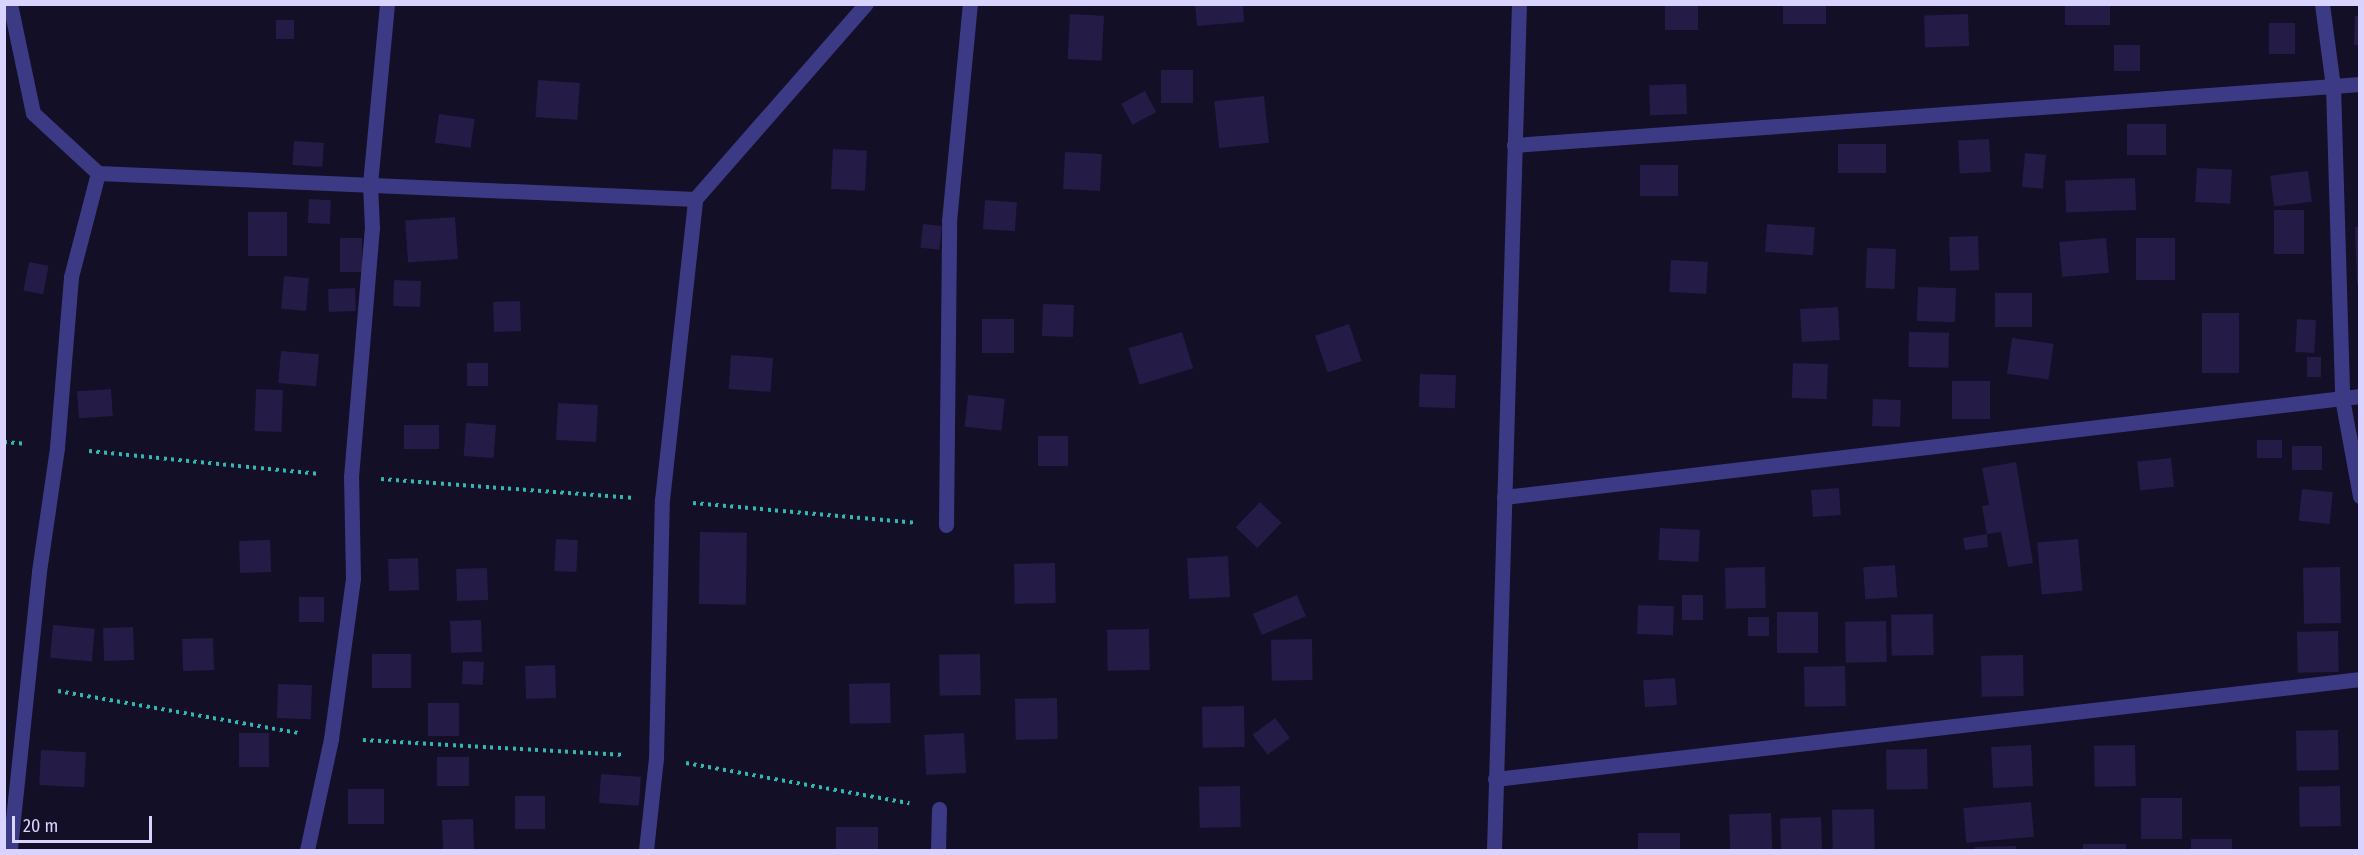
<!DOCTYPE html>
<html>
<head>
<meta charset="utf-8">
<style>
  body { margin:0 }
  #map { position:relative; width:2364px; height:855px; overflow:hidden; background:#130f26; font-family:"Fira Sans Condensed",sans-serif }
  div>[style] { position:absolute }
  .building>* { inset:0; background:#241b47; transform-origin:0 0 }
  .path>* { height:4px; margin-top:-2px; transform-origin:0; background:repeating-linear-gradient(90deg,#2fb8b0 0 3px,transparent 0 7.5px) }
  .street>* { height:15px; margin:-7.5px; padding:0 7.5px; transform-origin:7.5px; border-radius:7.5px; background:#3d3a85 }
  span { translate:-50% -50%; white-space:nowrap; text-align:center; line-height:1.15; -webkit-text-stroke:4.5px #130f26; paint-order:stroke }
  .frame { position:absolute; inset:0; border:6px solid #d9d4ff; pointer-events:none }
  .scale { position:absolute; left:12px; top:816px; width:140px; height:27px; box-sizing:border-box; border:3px solid #d9d4ff; border-top:0; padding-left:8px; font-size:18px; line-height:21px; white-space:nowrap; color:#d9d4ff; -webkit-text-stroke:4px #130f26; paint-order:stroke }
</style>
</head>
<body>
<div id="map">
  <div class="building">
    <div style="clip-path:polygon(1195px 4px,1243px 4px,1244px 22px,1197px 26px)"></div>
    <div style="left:1665px;top:4px;width:33px;height:26px"></div>
    <div style="left:1783px;top:4px;width:43px;height:20px"></div>
    <div style="left:2065px;top:4px;width:45px;height:21px"></div>
    <div style="left:1070px;top:14px;width:34px;height:45px;rotate:3deg"></div>
    <div style="left:1968px;top:14px;width:32px;height:44px;rotate:88deg"></div>
    <div style="clip-path:polygon(2355px 16px,2360px 16px,2360px 45px,2354px 45px)"></div>
    <div style="left:276px;top:20px;width:18px;height:19px"></div>
    <div style="left:2269px;top:23px;width:26px;height:31px"></div>
    <div style="left:2114px;top:45px;width:26px;height:26px"></div>
    <div style="left:1161px;top:70px;width:32px;height:33px"></div>
    <div style="left:538px;top:80px;width:42px;height:37px;rotate:4deg"></div>
    <div style="left:1686px;top:84px;width:30px;height:37px;rotate:88deg"></div>
    <div style="left:1145px;top:91px;width:24px;height:27px;rotate:62deg"></div>
    <div style="left:1264px;top:96px;width:47px;height:50px;rotate:84deg"></div>
    <div style="left:439px;top:114px;width:36px;height:29px;rotate:8deg"></div>
    <div style="left:2127px;top:124px;width:39px;height:31px"></div>
    <div style="left:1989px;top:139px;width:33px;height:31px;rotate:87deg"></div>
    <div style="left:294px;top:141px;width:30px;height:24px;rotate:4deg"></div>
    <div style="left:1838px;top:144px;width:48px;height:29px"></div>
    <div style="left:833px;top:149px;width:34px;height:40px;rotate:3deg"></div>
    <div style="left:1065px;top:152px;width:37px;height:37px;rotate:3deg"></div>
    <div style="left:2025px;top:153px;width:21px;height:34px;rotate:5deg"></div>
    <div style="left:1678px;top:165px;width:31px;height:38px;rotate:90deg"></div>
    <div style="left:2197px;top:168px;width:35px;height:34px;rotate:3deg"></div>
    <div style="left:2308px;top:171px;width:31px;height:38px;rotate:83deg"></div>
    <div style="left:2135px;top:178px;width:32px;height:70px;rotate:88deg"></div>
    <div style="left:309px;top:199px;width:22px;height:24px;rotate:3deg"></div>
    <div style="left:985px;top:200px;width:32px;height:29px;rotate:4deg"></div>
    <div style="left:2304px;top:210px;width:44px;height:30px;rotate:90deg"></div>
    <div style="left:248px;top:212px;width:39px;height:44px"></div>
    <div style="left:455px;top:217px;width:42px;height:50px;rotate:86deg"></div>
    <div style="left:923px;top:224px;width:19px;height:24px;rotate:6deg"></div>
    <div style="left:1767px;top:224px;width:48px;height:28px;rotate:4deg"></div>
    <div style="clip-path:polygon(2355px 227px,2360px 227px,2360px 284px,2357px 284px)"></div>
    <div style="left:1978px;top:236px;width:34px;height:29px;rotate:88deg"></div>
    <div style="left:340px;top:238px;width:22px;height:34px"></div>
    <div style="left:2106px;top:238px;width:35px;height:47px;rotate:85deg"></div>
    <div style="left:2136px;top:238px;width:39px;height:42px"></div>
    <div style="left:1867px;top:248px;width:29px;height:40px;rotate:2deg"></div>
    <div style="left:1671px;top:260px;width:37px;height:32px;rotate:3deg"></div>
    <div style="left:29px;top:262px;width:20px;height:29px;rotate:11deg"></div>
    <div style="left:284px;top:276px;width:25px;height:33px;rotate:5deg"></div>
    <div style="left:394px;top:280px;width:27px;height:26px;rotate:2deg"></div>
    <div style="left:1918px;top:287px;width:38px;height:34px;rotate:2deg"></div>
    <div style="left:355px;top:288px;width:23px;height:27px;rotate:88deg"></div>
    <div style="left:1995px;top:293px;width:37px;height:34px"></div>
    <div style="left:520px;top:301px;width:30px;height:27px;rotate:88deg"></div>
    <div style="left:1043px;top:304px;width:31px;height:32px;rotate:2deg"></div>
    <div style="left:1838px;top:307px;width:33px;height:38px;rotate:87deg"></div>
    <div style="left:2202px;top:313px;width:37px;height:60px"></div>
    <div style="left:982px;top:319px;width:32px;height:34px"></div>
    <div style="left:2297px;top:319px;width:19px;height:33px;rotate:3deg"></div>
    <div style="left:1349px;top:324px;width:39px;height:36px;rotate:71deg"></div>
    <div style="left:1182px;top:332px;width:38px;height:56px;rotate:73deg"></div>
    <div style="left:1909px;top:332px;width:40px;height:35px;rotate:1deg"></div>
    <div style="left:2012px;top:338px;width:42px;height:36px;rotate:8deg"></div>
    <div style="left:281px;top:351px;width:38px;height:32px;rotate:5deg"></div>
    <div style="left:731px;top:355px;width:42px;height:34px;rotate:4deg"></div>
    <div style="left:2307px;top:357px;width:14px;height:20px"></div>
    <div style="left:467px;top:363px;width:21px;height:23px"></div>
    <div style="left:1793px;top:363px;width:35px;height:35px;rotate:2deg"></div>
    <div style="left:1420px;top:374px;width:36px;height:33px;rotate:2deg"></div>
    <div style="left:1952px;top:381px;width:38px;height:38px"></div>
    <div style="left:111px;top:389px;width:27px;height:34px;rotate:86deg"></div>
    <div style="left:256px;top:389px;width:27px;height:42px;rotate:2deg"></div>
    <div style="left:968px;top:395px;width:37px;height:32px;rotate:6deg"></div>
    <div style="left:1873px;top:399px;width:28px;height:27px;rotate:2deg"></div>
    <div style="left:558px;top:403px;width:40px;height:37px;rotate:3deg"></div>
    <div style="left:466px;top:423px;width:30px;height:33px;rotate:4deg"></div>
    <div style="left:404px;top:425px;width:35px;height:24px"></div>
    <div style="left:1038px;top:436px;width:30px;height:30px"></div>
    <div style="left:2282px;top:440px;width:18px;height:25px;rotate:90deg"></div>
    <div style="left:2322px;top:446px;width:24px;height:30px;rotate:90deg"></div>
    <div style="left:2171px;top:458px;width:29px;height:34px;rotate:84deg"></div>
    <div style="clip-path:polygon(2016px 462px,2033px 563px,2008px 567px,2001px 532px,1987px 534px,1988px 547px,1965px 550px,1963px 538px,1987px 534px,1982px 506px,1989px 505px,1982px 468px)"></div>
    <div style="left:1839px;top:488px;width:27px;height:28px;rotate:86deg"></div>
    <div style="left:2302px;top:489px;width:31px;height:32px;rotate:6deg"></div>
    <div style="left:1260px;top:502px;width:30px;height:35px;rotate:44deg"></div>
    <div style="left:1660px;top:528px;width:40px;height:32px;rotate:3deg"></div>
    <div style="left:700px;top:532px;width:47px;height:72px;rotate:1deg"></div>
    <div style="left:556px;top:539px;width:22px;height:32px;rotate:3deg"></div>
    <div style="left:2078px;top:539px;width:52px;height:41px;rotate:85deg"></div>
    <div style="left:270px;top:540px;width:32px;height:31px;rotate:88deg"></div>
    <div style="left:1228px;top:556px;width:41px;height:41px;rotate:87deg"></div>
    <div style="left:418px;top:558px;width:32px;height:30px;rotate:88deg"></div>
    <div style="left:1055px;top:563px;width:40px;height:41px;rotate:89deg"></div>
    <div style="left:1895px;top:565px;width:32px;height:32px;rotate:86deg"></div>
    <div style="left:1765px;top:567px;width:41px;height:40px;rotate:89deg"></div>
    <div style="left:2340px;top:567px;width:56px;height:37px;rotate:89deg"></div>
    <div style="left:487px;top:568px;width:32px;height:31px;rotate:88deg"></div>
    <div style="left:1297px;top:595px;width:23px;height:48px;rotate:67deg"></div>
    <div style="left:1682px;top:595px;width:21px;height:25px"></div>
    <div style="left:299px;top:597px;width:25px;height:25px"></div>
    <div style="left:1638px;top:605px;width:36px;height:29px;rotate:2deg"></div>
    <div style="left:1777px;top:612px;width:41px;height:41px"></div>
    <div style="left:1933px;top:614px;width:41px;height:42px;rotate:89deg"></div>
    <div style="left:1748px;top:617px;width:21px;height:19px"></div>
    <div style="left:481px;top:620px;width:32px;height:31px;rotate:88deg"></div>
    <div style="left:1886px;top:621px;width:41px;height:41px;rotate:89deg"></div>
    <div style="left:53px;top:625px;width:42px;height:33px;rotate:5deg"></div>
    <div style="left:133px;top:627px;width:33px;height:30px;rotate:88deg"></div>
    <div style="left:1149px;top:629px;width:41px;height:42px;rotate:89deg"></div>
    <div style="left:2338px;top:631px;width:41px;height:41px;rotate:89deg"></div>
    <div style="left:213px;top:638px;width:32px;height:31px;rotate:88deg"></div>
    <div style="left:1312px;top:639px;width:41px;height:41px;rotate:89deg"></div>
    <div style="left:372px;top:654px;width:39px;height:34px"></div>
    <div style="left:980px;top:654px;width:41px;height:41px;rotate:89deg"></div>
    <div style="left:2023px;top:655px;width:41px;height:42px;rotate:89deg"></div>
    <div style="left:463px;top:661px;width:21px;height:23px;rotate:3deg"></div>
    <div style="left:555px;top:665px;width:33px;height:30px;rotate:88deg"></div>
    <div style="left:1845px;top:666px;width:40px;height:41px;rotate:89deg"></div>
    <div style="left:1675px;top:678px;width:27px;height:32px;rotate:86deg"></div>
    <div style="left:890px;top:683px;width:40px;height:41px;rotate:89deg"></div>
    <div style="left:278px;top:684px;width:34px;height:34px;rotate:2deg"></div>
    <div style="left:1057px;top:698px;width:41px;height:42px;rotate:89deg"></div>
    <div style="left:459px;top:703px;width:33px;height:31px;rotate:90deg"></div>
    <div style="left:1244px;top:706px;width:41px;height:42px;rotate:89deg"></div>
    <div style="left:1275px;top:718px;width:25px;height:28px;rotate:53deg"></div>
    <div style="left:2338px;top:730px;width:40px;height:42px;rotate:89deg"></div>
    <div style="left:239px;top:733px;width:30px;height:34px"></div>
    <div style="left:964px;top:733px;width:40px;height:40px;rotate:87deg"></div>
    <div style="left:2031px;top:745px;width:41px;height:40px;rotate:87deg"></div>
    <div style="left:2135px;top:745px;width:41px;height:41px;rotate:89deg"></div>
    <div style="left:1927px;top:749px;width:40px;height:41px;rotate:89deg"></div>
    <div style="left:41px;top:750px;width:45px;height:35px;rotate:3deg"></div>
    <div style="left:437px;top:757px;width:32px;height:29px"></div>
    <div style="left:601px;top:774px;width:40px;height:29px;rotate:4deg"></div>
    <div style="left:1240px;top:786px;width:41px;height:41px;rotate:89deg"></div>
    <div style="left:2340px;top:786px;width:40px;height:41px;rotate:89deg"></div>
    <div style="left:348px;top:789px;width:36px;height:35px"></div>
    <div style="left:515px;top:796px;width:30px;height:33px"></div>
    <div style="left:2182px;top:798px;width:41px;height:41px;rotate:90deg"></div>
    <div style="left:2031px;top:802px;width:35px;height:68px;rotate:85deg"></div>
    <div style="left:1874px;top:809px;width:41px;height:42px;rotate:89deg"></div>
    <div style="left:1771px;top:813px;width:37px;height:42px;rotate:88deg"></div>
    <div style="left:1821px;top:817px;width:33px;height:41px;rotate:88deg"></div>
    <div style="left:473px;top:819px;width:31px;height:31px;rotate:88deg"></div>
    <div style="left:878px;top:827px;width:23px;height:42px;rotate:90deg"></div>
    <div style="left:1680px;top:833px;width:17px;height:42px;rotate:90deg"></div>
    <div style="left:2232px;top:839px;width:11px;height:41px;rotate:90deg"></div>
    <div style="left:2083px;top:844px;width:43px;height:6px"></div>
    <div style="clip-path:polygon(2016px 846px,2016px 850px,1975px 850px,1975px 847px)"></div>
  </div>
  <div class="path">
    <div style="left:4px;top:442px;width:21px;rotate:5deg"></div>
    <div style="left:89px;top:451px;width:232px;rotate:5.7deg"></div>
    <div style="left:381px;top:479px;width:251px;rotate:4.3deg"></div>
    <div style="left:693px;top:503px;width:223px;rotate:5.1deg"></div>
    <div style="left:58px;top:691px;width:245px;rotate:9.9deg"></div>
    <div style="left:363px;top:740px;width:262px;rotate:3.3deg"></div>
    <div style="left:686px;top:763px;width:227px;rotate:10.2deg"></div>
  </div>
  <div class="street">
    <div style="left:10px;top:4px;width:111px;rotate:78.1deg"></div>
    <div style="left:33px;top:113px;width:88px;rotate:42.7deg"></div>
    <div style="left:98px;top:173px;width:107px;rotate:104.6deg"></div>
    <div style="left:71px;top:277px;width:172px;rotate:94.7deg"></div>
    <div style="left:57px;top:448px;width:125px;rotate:98.3deg"></div>
    <div style="left:39px;top:572px;width:280px;rotate:96deg"></div>
    <div style="left:2322px;top:4px;width:83px;rotate:82.4deg"></div>
    <div style="left:2333px;top:86px;width:312px;rotate:88.3deg"></div>
    <div style="left:2342px;top:398px;width:100px;rotate:79.6deg"></div>
    <div style="left:1514px;top:145px;width:848px;rotate:-4.12deg"></div>
    <div style="left:98px;top:173px;width:598px;rotate:2.49deg"></div>
    <div style="left:1504px;top:497px;width:862px;rotate:-6.73deg"></div>
    <div style="left:946px;top:525px;width:304px;rotate:-89.4deg"></div>
    <div style="left:949px;top:221px;width:218px;rotate:-84.5deg"></div>
    <div style="left:1495px;top:779px;width:871px;rotate:-6.59deg"></div>
    <div style="left:307px;top:850px;width:114px;rotate:-77.8deg"></div>
    <div style="left:331px;top:739px;width:162px;rotate:-82.2deg"></div>
    <div style="left:353px;top:578px;width:101px;rotate:-91.1deg"></div>
    <div style="left:351px;top:477px;width:250px;rotate:-85.2deg"></div>
    <div style="left:372px;top:228px;width:44px;rotate:-92.6deg"></div>
    <div style="left:370px;top:184px;width:181px;rotate:-84.6deg"></div>
    <div style="left:646px;top:850px;width:93px;rotate:-83.8deg"></div>
    <div style="left:656px;top:758px;width:258px;rotate:-88.7deg"></div>
    <div style="left:662px;top:500px;width:303px;rotate:-83.7deg"></div>
    <div style="left:695px;top:199px;width:259px;rotate:-48.8deg"></div>
    <div style="left:938px;top:850px;width:41px;rotate:-88.6deg"></div>
    <div style="left:1494px;top:850px;width:846px;rotate:-88.31deg"></div>
  </div>
  <div class="frame"></div>
  <div class="scale">20 m</div>
</div>
</body>
</html>
